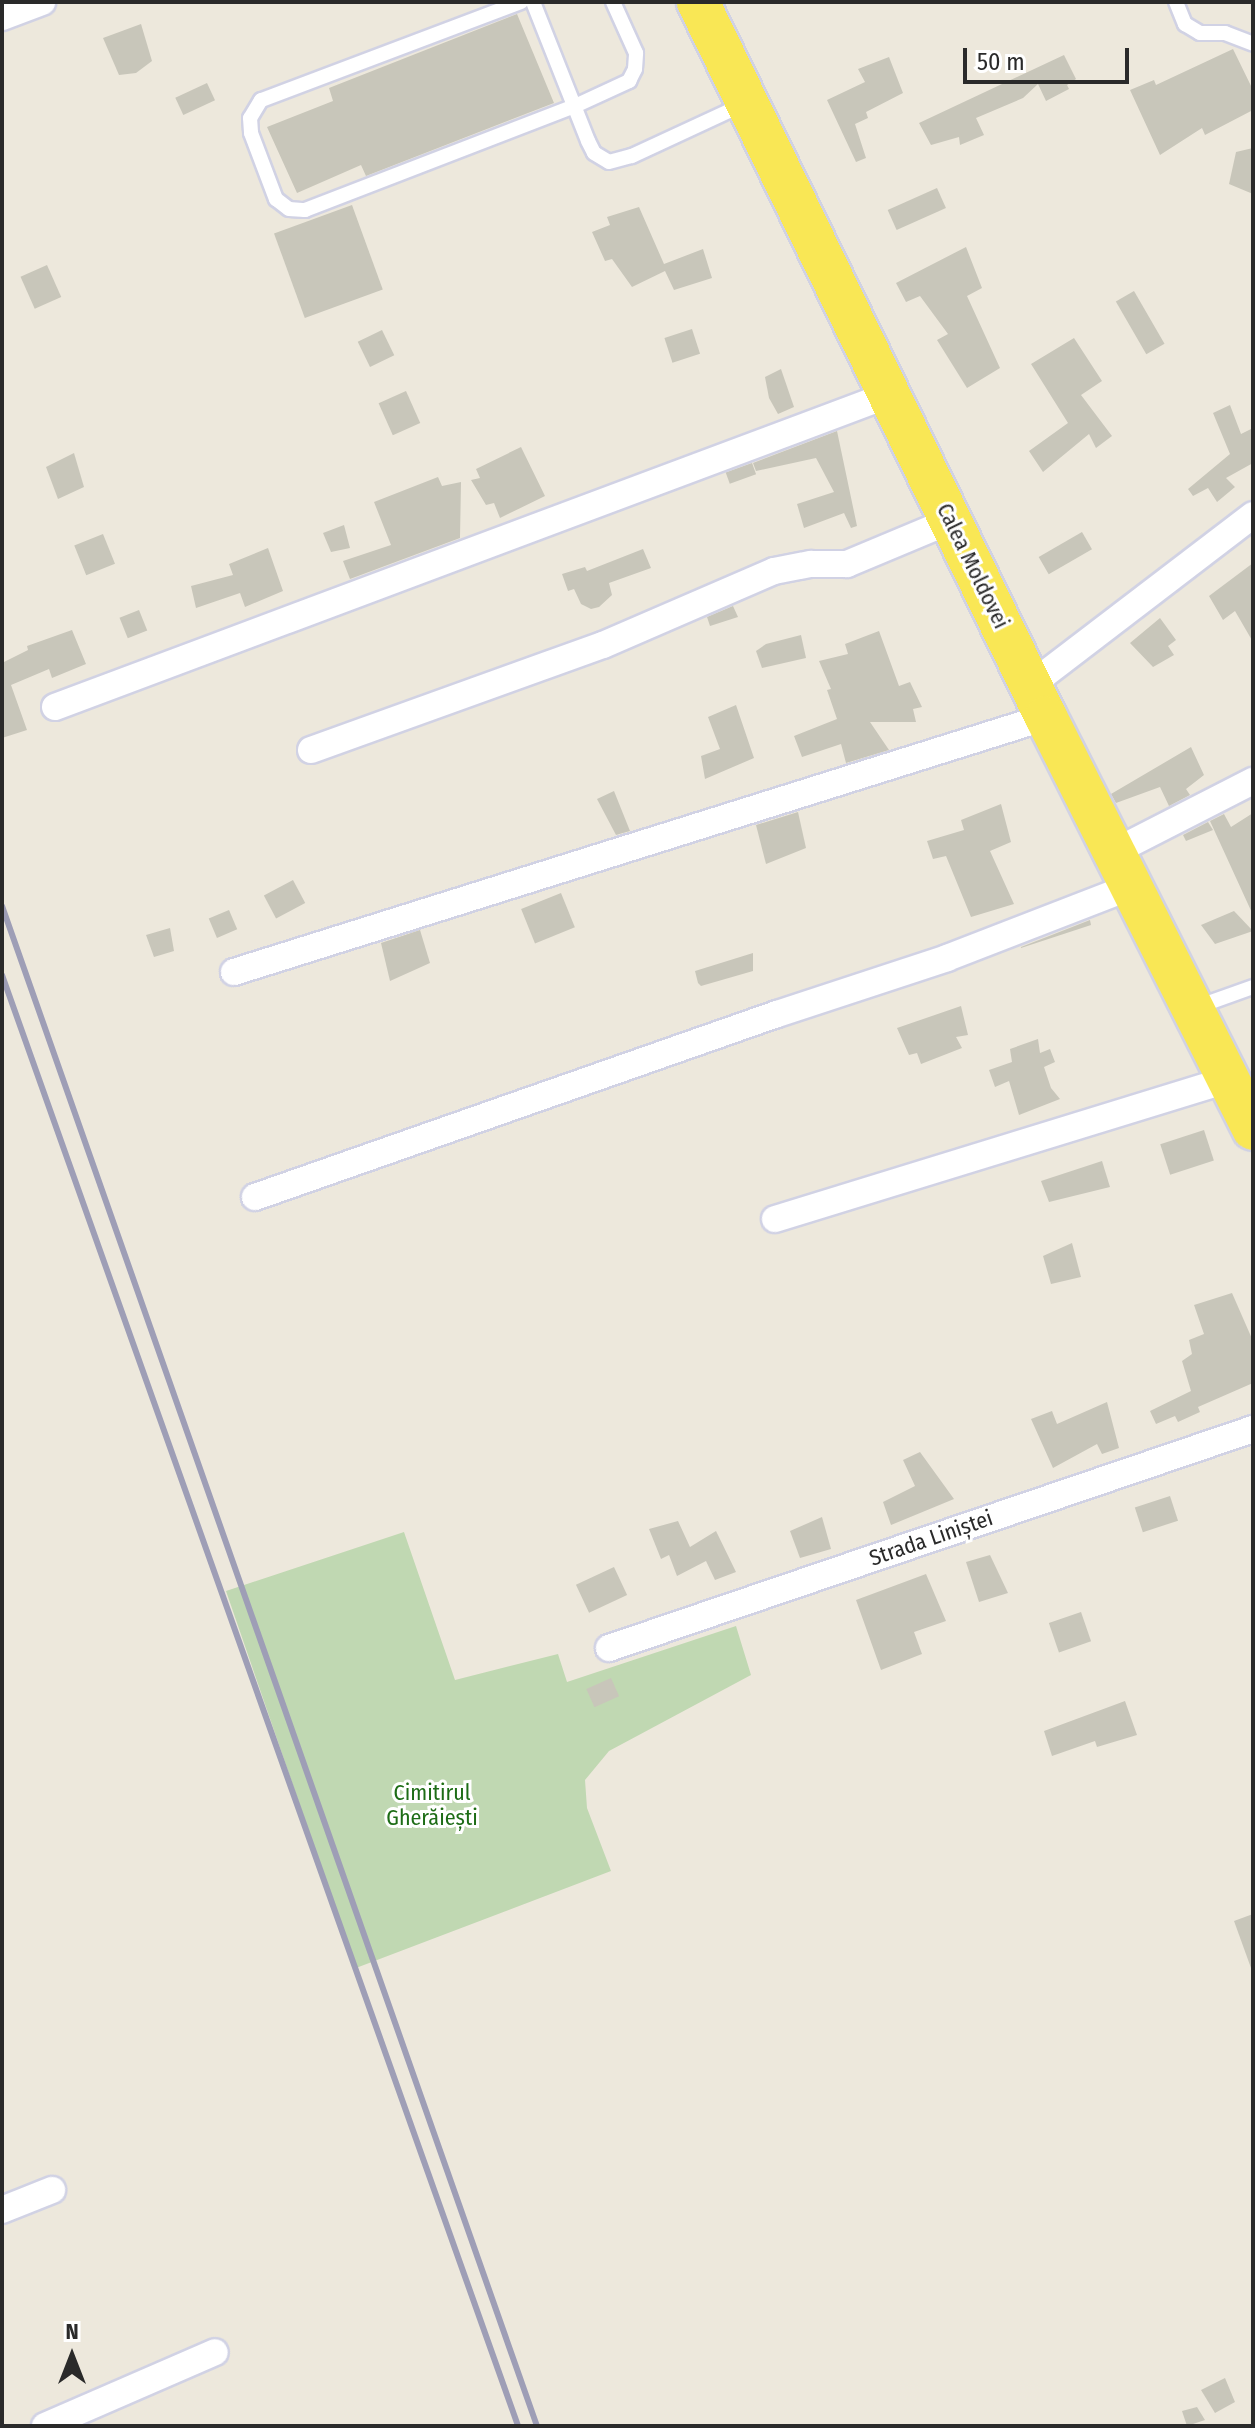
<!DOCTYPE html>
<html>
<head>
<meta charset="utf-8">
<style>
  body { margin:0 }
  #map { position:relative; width:1255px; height:2428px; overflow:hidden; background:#ede8dc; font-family:"Fira Sans Condensed",sans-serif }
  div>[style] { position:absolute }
  .cemetery>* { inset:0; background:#c0d8b2 }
  .building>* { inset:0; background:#c8c6ba; transform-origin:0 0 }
  .roads { filter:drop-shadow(2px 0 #d1d2e4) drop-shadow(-2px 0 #d1d2e4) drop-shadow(0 2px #d1d2e4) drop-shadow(0 -2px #d1d2e4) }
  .service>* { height:14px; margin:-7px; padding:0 7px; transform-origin:7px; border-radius:7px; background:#fff }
  .minor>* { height:26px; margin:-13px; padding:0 13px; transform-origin:13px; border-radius:13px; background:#fff }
  .primary>* { height:42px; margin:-21px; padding:0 21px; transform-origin:21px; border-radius:21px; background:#f9e755 }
  .rail>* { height:6px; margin:-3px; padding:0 3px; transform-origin:3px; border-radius:3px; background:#9e9eb6 }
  span { translate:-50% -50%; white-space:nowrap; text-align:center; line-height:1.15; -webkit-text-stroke:6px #fff; paint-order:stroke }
  .street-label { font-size:22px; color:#2a2a2a }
  .park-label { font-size:22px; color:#1d6c16 }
  .frame { position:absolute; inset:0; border:4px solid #2a2a2a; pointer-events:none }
  .north { position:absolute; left:32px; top:2316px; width:80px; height:80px; -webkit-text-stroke:6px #fff; paint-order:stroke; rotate:0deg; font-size:22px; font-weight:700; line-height:32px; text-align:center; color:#2a2a2a }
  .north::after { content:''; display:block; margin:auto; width:28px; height:36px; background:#2a2a2a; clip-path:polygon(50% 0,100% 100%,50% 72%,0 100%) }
  .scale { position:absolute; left:963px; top:48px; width:166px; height:36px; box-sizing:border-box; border:4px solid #2a2a2a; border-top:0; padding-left:10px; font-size:24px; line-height:28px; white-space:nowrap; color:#2a2a2a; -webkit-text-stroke:6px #fff; paint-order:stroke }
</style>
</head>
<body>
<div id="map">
  <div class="cemetery">
    <div style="clip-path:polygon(404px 1532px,455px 1680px,558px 1654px,567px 1682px,736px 1626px,751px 1675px,609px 1751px,585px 1780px,587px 1808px,611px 1871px,356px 1968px,226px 1591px)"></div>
  </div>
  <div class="building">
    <div style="clip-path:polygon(517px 14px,554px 103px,366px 176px,361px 165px,297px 193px,267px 127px,333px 101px,329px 88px)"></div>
    <div style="clip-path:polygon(141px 24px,152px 61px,136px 73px,119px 75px,103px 38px)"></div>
    <div style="clip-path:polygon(1233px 49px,1253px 90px,1253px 110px,1205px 135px,1202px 128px,1160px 155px,1130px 90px,1154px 80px,1156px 85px)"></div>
    <div style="clip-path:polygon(1064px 55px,1076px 79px,1067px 85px,1069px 89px,1046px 101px,1038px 84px,1023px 98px,976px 118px,984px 135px,960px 145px,959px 137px,931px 145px,919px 123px)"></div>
    <div style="clip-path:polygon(889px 57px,903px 93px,866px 112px,868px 118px,855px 124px,866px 158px,856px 162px,827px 100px,865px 82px,858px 69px)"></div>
    <div style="left:207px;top:83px;width:19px;height:35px;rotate:65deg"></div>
    <div style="clip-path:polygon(1253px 148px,1253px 194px,1229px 184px,1236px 152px)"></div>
    <div style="left:937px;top:188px;width:22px;height:54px;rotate:66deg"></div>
    <div style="left:352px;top:205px;width:90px;height:83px;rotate:70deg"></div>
    <div style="clip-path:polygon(639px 207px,664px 264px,703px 249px,712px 278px,674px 290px,665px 271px,632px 287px,612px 259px,605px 261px,592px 232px,610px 225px,607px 217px)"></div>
    <div style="clip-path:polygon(966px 247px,982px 288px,967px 296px,1000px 368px,967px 388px,937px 340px,948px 334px,920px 296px,906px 302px,896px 283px)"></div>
    <div style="left:47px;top:265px;width:35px;height:29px;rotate:66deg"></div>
    <div style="left:1134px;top:291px;width:61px;height:21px;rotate:60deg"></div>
    <div style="left:692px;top:329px;width:26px;height:29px;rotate:72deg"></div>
    <div style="left:382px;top:330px;width:28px;height:27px;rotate:64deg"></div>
    <div style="clip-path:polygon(1074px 338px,1102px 381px,1081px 395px,1112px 436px,1096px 448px,1089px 434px,1043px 472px,1029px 451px,1068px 423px,1031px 364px)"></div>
    <div style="clip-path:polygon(781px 369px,794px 407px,778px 414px,769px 398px,765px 377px)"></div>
    <div style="left:406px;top:391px;width:35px;height:30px;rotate:66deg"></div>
    <div style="clip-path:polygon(1230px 405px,1241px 434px,1253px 428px,1253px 463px,1226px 478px,1235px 487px,1217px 502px,1208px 488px,1193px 496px,1188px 489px,1230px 454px,1213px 413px)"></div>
    <div style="clip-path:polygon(837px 431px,857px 526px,851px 528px,844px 513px,804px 528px,797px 504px,834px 492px,816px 458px,756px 471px,753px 463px)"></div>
    <div style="clip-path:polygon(521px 447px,545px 496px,500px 518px,494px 503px,486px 505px,471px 480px,480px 478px,476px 469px)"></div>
    <div style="clip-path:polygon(74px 453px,84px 487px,58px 499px,46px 467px)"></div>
    <div style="left:752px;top:463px;width:12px;height:28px;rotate:70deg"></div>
    <div style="clip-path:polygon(438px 477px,442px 486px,461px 482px,460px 538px,350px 579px,343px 561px,391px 545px,374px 502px)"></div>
    <div style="clip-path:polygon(344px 525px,350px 548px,331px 552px,323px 533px)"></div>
    <div style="left:1082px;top:532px;width:20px;height:50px;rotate:60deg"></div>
    <div style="left:103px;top:534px;width:32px;height:31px;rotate:68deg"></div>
    <div style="clip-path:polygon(268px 548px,283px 591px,245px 607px,240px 593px,196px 608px,191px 586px,233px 575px,229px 564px)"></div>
    <div style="clip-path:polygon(643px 549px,651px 568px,609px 583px,612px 595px,599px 607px,591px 609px,581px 604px,574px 589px,568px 591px,562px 574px,585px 567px,587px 571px)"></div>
    <div style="clip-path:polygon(1253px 563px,1253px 642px,1235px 611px,1223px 620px,1209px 596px)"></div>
    <div style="clip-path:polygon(733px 606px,738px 617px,710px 626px,707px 617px)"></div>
    <div style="left:139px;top:610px;width:22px;height:21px;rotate:68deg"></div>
    <div style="clip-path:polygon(1160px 618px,1176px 640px,1168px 646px,1174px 655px,1153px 667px,1130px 643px)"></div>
    <div style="clip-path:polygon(72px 630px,86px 664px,52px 678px,49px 669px,11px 685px,27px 730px,2px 738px,2px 663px,28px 650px,27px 646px)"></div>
    <div style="clip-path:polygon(879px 631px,899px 686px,910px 682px,922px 707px,913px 709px,916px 722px,870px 722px,889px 750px,846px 763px,841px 744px,802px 757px,794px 736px,837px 719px,827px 690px,831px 689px,819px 661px,848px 654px,845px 644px)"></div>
    <div style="clip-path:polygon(801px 635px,806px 658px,762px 668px,756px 651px,766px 644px)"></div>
    <div style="clip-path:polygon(736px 705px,754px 758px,705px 779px,701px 756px,720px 749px,708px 717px)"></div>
    <div style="clip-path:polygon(1191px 747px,1204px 775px,1186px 789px,1190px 795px,1169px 806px,1160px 787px,1116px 803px,1111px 794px)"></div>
    <div style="clip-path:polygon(614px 791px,630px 831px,616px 835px,597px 799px)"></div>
    <div style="clip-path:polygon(1001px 804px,1011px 842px,990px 851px,1014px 904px,971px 917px,946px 856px,933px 859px,927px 841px,964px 830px,961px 820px)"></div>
    <div style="clip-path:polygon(798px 812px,806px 848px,766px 864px,756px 825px)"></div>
    <div style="clip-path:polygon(1253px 813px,1253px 915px,1210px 821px,1224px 814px,1231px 827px)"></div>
    <div style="clip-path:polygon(1208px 822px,1213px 830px,1186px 841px,1183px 835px)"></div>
    <div style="left:293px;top:880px;width:26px;height:33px;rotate:62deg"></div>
    <div style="left:561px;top:893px;width:37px;height:43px;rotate:68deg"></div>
    <div style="left:229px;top:910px;width:21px;height:22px;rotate:67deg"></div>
    <div style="clip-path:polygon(1234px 911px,1253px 931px,1215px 944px,1201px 925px)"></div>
    <div style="clip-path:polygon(1090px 920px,1091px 925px,1021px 948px,1021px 947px)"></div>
    <div style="clip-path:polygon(170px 928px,174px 951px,154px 957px,146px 935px)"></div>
    <div style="clip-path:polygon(420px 930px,430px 963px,390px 981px,381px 943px)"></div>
    <div style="clip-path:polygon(753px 953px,753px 971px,701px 986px,698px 983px,695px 971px)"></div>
    <div style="clip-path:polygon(961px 1006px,968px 1035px,956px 1037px,962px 1048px,921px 1064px,917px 1053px,909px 1055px,897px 1028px)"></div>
    <div style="clip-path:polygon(1038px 1039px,1040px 1053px,1050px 1049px,1055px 1062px,1044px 1067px,1051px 1088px,1060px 1099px,1019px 1115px,1009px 1081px,995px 1087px,989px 1070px,1012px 1062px,1010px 1049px)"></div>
    <div style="left:1204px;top:1130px;width:32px;height:46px;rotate:72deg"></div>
    <div style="clip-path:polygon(1102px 1161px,1110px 1187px,1049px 1202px,1041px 1181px)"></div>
    <div style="clip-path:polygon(1072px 1243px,1081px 1277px,1051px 1284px,1043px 1256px)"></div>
    <div style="clip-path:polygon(1232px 1293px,1253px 1341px,1253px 1383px,1198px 1407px,1200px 1412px,1178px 1422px,1175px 1416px,1156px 1424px,1150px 1411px,1191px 1391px,1182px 1361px,1192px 1354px,1189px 1340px,1204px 1334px,1194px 1305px)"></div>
    <div style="clip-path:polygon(1107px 1402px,1119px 1448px,1102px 1454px,1097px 1444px,1053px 1468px,1031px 1419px,1052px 1411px,1057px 1424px)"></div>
    <div style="clip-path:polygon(920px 1452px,954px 1499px,891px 1525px,883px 1502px,915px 1486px,903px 1460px)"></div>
    <div style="left:1170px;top:1496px;width:26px;height:37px;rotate:72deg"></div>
    <div style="clip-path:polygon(822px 1517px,831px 1549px,800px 1558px,790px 1531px)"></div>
    <div style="clip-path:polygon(678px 1521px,690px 1547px,716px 1531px,736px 1572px,715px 1580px,706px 1561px,677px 1576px,669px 1555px,661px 1559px,649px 1529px)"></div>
    <div style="clip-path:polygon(990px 1555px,1008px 1593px,979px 1602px,966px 1562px)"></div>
    <div style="left:614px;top:1567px;width:31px;height:42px;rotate:65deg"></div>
    <div style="clip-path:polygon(926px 1574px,946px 1621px,914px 1632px,922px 1654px,881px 1670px,856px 1600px)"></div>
    <div style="left:1081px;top:1612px;width:31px;height:34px;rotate:71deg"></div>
    <div style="left:611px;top:1678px;width:20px;height:27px;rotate:66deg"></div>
    <div style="clip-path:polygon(1125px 1701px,1137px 1735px,1097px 1747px,1095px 1741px,1052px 1756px,1044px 1731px)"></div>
    <div style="clip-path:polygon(1253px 1914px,1253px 1967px,1251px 1968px,1234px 1921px)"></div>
    <div style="clip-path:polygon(1225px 2378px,1235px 2402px,1215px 2413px,1201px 2390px)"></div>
    <div style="clip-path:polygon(1197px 2407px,1205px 2420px,1187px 2426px,1182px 2411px)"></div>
  </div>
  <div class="roads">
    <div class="service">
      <div style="left:521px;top:2px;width:278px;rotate:159.3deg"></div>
      <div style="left:261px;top:100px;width:21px;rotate:121deg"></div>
      <div style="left:250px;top:118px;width:15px;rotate:86deg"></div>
      <div style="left:251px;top:133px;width:71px;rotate:69.3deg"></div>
      <div style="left:276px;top:199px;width:16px;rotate:38deg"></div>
      <div style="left:289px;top:209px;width:16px;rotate:4deg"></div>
      <div style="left:305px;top:210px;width:289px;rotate:-21.1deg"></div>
      <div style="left:575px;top:106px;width:60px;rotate:-24.8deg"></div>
      <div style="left:629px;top:81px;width:13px;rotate:-63deg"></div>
      <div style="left:635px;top:69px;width:16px;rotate:-86deg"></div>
      <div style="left:636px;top:53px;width:56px;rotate:-114.3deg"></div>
      <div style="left:533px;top:2px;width:149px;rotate:68.4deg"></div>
      <div style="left:588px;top:141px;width:13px;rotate:63deg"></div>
      <div style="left:594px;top:153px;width:17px;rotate:31deg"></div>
      <div style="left:609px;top:162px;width:24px;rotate:-15deg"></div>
      <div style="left:632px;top:156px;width:123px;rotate:-24.9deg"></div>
      <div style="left:1176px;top:2px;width:24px;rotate:68deg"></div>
      <div style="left:1185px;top:24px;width:17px;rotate:31deg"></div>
      <div style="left:1200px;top:33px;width:25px"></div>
      <div style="left:1225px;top:33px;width:30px;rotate:21deg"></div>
      <div style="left:1194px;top:1008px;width:63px;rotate:-19.6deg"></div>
    </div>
    <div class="minor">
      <div style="left:2px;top:17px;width:43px;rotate:-20.6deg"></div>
      <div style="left:1032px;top:684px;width:278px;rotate:-37.4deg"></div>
      <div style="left:55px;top:707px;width:890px;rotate:-20.53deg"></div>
      <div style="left:311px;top:750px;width:310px;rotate:-19.8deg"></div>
      <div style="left:603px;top:645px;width:186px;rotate:-23.4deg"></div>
      <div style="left:774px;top:571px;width:38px;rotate:-11deg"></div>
      <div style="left:811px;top:564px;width:36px"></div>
      <div style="left:847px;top:564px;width:112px;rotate:-22.7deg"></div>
      <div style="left:1116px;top:851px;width:154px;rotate:-27.1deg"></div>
      <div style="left:234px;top:972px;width:851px;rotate:-17.43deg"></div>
      <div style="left:255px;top:1197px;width:553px;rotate:-19.32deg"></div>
      <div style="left:777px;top:1014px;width:179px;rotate:-18.2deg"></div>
      <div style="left:947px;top:958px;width:199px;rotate:-21.2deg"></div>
      <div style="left:775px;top:1219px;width:475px;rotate:-17.1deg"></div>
      <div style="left:609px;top:1648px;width:680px;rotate:-18.78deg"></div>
      <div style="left:2px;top:2210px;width:54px;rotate:-21.8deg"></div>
      <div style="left:45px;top:2426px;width:185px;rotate:-23.5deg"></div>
    </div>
    <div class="primary">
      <div style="left:698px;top:2px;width:795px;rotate:64.05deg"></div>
      <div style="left:1046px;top:717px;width:461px;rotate:63.3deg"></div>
    </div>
  </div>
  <div class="rail">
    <div style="left:2px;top:906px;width:1611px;rotate:70.61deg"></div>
    <div style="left:2px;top:975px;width:1540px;rotate:70.42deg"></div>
  </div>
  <div class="street-label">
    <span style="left:973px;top:566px;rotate:64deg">Calea Moldovei</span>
    <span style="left:931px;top:1538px;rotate:-19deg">Strada Liniștei</span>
  </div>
  <div class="park-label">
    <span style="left:432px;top:1805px">Cimitirul<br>Gherăiești</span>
  </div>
  <div class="frame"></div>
  <div class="north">N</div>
  <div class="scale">50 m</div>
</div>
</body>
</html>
